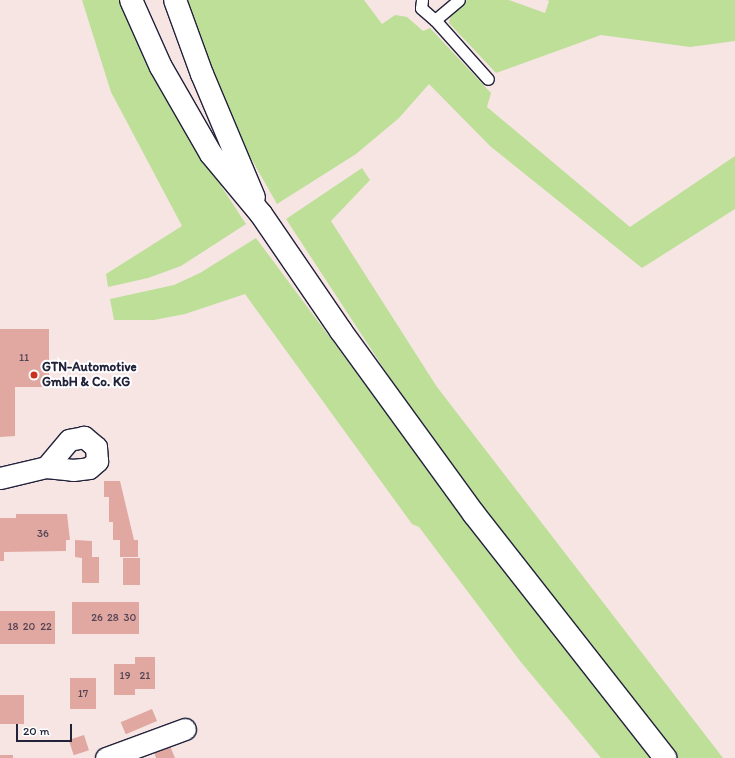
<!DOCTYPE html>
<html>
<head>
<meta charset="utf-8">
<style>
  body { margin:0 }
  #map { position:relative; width:735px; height:758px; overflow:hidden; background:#f6e5e3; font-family:Itim,sans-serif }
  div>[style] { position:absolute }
  .green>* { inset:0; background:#bedf98 }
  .building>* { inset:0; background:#e1a7a1; transform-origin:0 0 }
  .roads { filter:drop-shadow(1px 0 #22223b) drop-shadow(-1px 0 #22223b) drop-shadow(0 1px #22223b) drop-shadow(0 -1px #22223b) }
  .service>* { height:11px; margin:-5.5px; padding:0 5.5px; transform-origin:5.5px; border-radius:5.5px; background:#fff }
  .minor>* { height:21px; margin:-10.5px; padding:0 10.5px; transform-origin:10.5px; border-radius:10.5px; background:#fff }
  .secondary>* { height:22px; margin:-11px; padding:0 11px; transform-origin:11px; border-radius:11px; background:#fff }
  .dots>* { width:11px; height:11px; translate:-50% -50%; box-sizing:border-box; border:2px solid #fff; border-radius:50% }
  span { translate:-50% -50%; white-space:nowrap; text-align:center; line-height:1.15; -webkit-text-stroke:4px #fff; paint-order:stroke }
  .number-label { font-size:11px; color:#524354 }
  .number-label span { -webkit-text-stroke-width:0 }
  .poi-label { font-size:13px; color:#22223b; font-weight:700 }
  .left { translate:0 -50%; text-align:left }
  .scale { position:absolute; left:16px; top:724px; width:56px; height:18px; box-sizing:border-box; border:2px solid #22223b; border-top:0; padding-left:5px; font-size:12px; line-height:14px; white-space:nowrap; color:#22223b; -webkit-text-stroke:3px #fff; paint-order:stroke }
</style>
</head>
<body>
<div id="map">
  <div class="green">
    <div style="clip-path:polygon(82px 0,123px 0,159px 84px,181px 125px,246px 224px,181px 266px,148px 278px,108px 287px,106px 274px,182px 226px,111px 92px)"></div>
    <div style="clip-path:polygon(183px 0,364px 0,382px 24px,395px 15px,407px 17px,423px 31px,430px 28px,491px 93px,487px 107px,630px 227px,735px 156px,735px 209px,642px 268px,490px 146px,429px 84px,399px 118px,356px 154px,277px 204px,239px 137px)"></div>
    <div style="clip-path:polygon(467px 0,509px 0,545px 13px,549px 1px,547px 0,735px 0,735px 41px,690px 47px,601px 35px,496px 73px,449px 23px,452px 11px)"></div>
    <div style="clip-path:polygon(362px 168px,370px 180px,331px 221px,437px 387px,723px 758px,678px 758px,670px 748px,522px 559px,405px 401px,286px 219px)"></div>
    <div style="clip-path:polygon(256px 238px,509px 578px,650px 758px,601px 758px,520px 661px,419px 527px,412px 524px,245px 294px,185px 314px,154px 320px,114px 320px,110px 299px,174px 285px,200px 273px)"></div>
  </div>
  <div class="building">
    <div style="clip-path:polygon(0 329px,49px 329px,49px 387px,15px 387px,15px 436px,0 437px)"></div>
    <div style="clip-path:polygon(104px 481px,120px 481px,134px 540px,138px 540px,138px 557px,120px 557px,120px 540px,113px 540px,113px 522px,109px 522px,109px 497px,104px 497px)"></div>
    <div style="clip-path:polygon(16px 514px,67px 514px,70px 540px,66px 540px,66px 551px,4px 552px,4px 561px,0 561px,0 518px,16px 518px)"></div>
    <div style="clip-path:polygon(75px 540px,92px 541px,92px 557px,99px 557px,99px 583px,82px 583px,82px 558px,75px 557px)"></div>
    <div style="left:123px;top:558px;width:17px;height:27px"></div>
    <div style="left:72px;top:602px;width:67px;height:32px"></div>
    <div style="left:0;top:611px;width:55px;height:33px"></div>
    <div style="clip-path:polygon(135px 657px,155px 657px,155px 689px,135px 689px,135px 695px,114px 695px,114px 664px,135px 664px)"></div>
    <div style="left:70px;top:678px;width:26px;height:31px"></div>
    <div style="left:0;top:695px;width:24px;height:29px"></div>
    <div style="left:152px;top:709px;width:13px;height:34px;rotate:67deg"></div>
    <div style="left:84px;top:735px;width:16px;height:16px;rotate:72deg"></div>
    <div style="clip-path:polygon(170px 746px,175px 758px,156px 758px,154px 752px)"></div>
    <div style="left:0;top:755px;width:13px;height:3px"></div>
  </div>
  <div class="roads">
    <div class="service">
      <div style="left:422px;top:0;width:8px;rotate:97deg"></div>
      <div style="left:421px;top:8px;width:18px;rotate:41deg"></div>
      <div style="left:435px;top:20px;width:31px;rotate:-40deg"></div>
      <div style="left:435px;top:20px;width:79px;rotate:48.1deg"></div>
    </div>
    <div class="minor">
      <div style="left:0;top:478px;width:47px;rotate:-13.4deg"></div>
      <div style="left:46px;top:467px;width:27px;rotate:6deg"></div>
      <div style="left:73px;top:470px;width:16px;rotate:-7deg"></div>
      <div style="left:89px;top:468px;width:11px;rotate:-41deg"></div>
      <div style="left:97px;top:461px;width:14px;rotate:-94deg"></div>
      <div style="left:96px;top:447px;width:16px;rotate:-140deg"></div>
      <div style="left:84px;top:437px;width:15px;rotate:169deg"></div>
      <div style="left:69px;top:440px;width:35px;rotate:130deg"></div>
      <div style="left:106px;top:758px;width:84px;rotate:-20.2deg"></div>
    </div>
    <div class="secondary">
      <div style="left:131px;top:0;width:73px;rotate:65.9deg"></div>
      <div style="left:161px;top:67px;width:100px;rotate:60.1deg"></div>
      <div style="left:211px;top:154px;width:78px;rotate:50.2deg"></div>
      <div style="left:261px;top:214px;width:142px;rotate:55.6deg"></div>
      <div style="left:341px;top:331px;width:226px;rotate:54deg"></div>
      <div style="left:474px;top:514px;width:310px;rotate:51.9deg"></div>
      <div style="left:175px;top:0;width:79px;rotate:70deg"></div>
      <div style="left:202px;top:74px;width:134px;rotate:67.2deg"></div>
    </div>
  </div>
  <div class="dots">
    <div style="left:34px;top:375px;background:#c8321e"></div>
  </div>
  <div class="number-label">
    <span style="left:24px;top:358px">11</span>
    <span style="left:43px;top:534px">36</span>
    <span style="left:97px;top:618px">26</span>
    <span style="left:113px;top:618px">28</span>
    <span style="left:130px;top:618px">30</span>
    <span style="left:13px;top:627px">18</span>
    <span style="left:29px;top:627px">20</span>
    <span style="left:46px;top:627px">22</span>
    <span style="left:125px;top:676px">19</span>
    <span style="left:145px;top:676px">21</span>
    <span style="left:83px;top:694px">17</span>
  </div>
  <div class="poi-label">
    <span class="left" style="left:42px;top:375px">GTN-Automotive<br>GmbH &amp; Co. KG</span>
  </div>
  <div class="scale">20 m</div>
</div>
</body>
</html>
